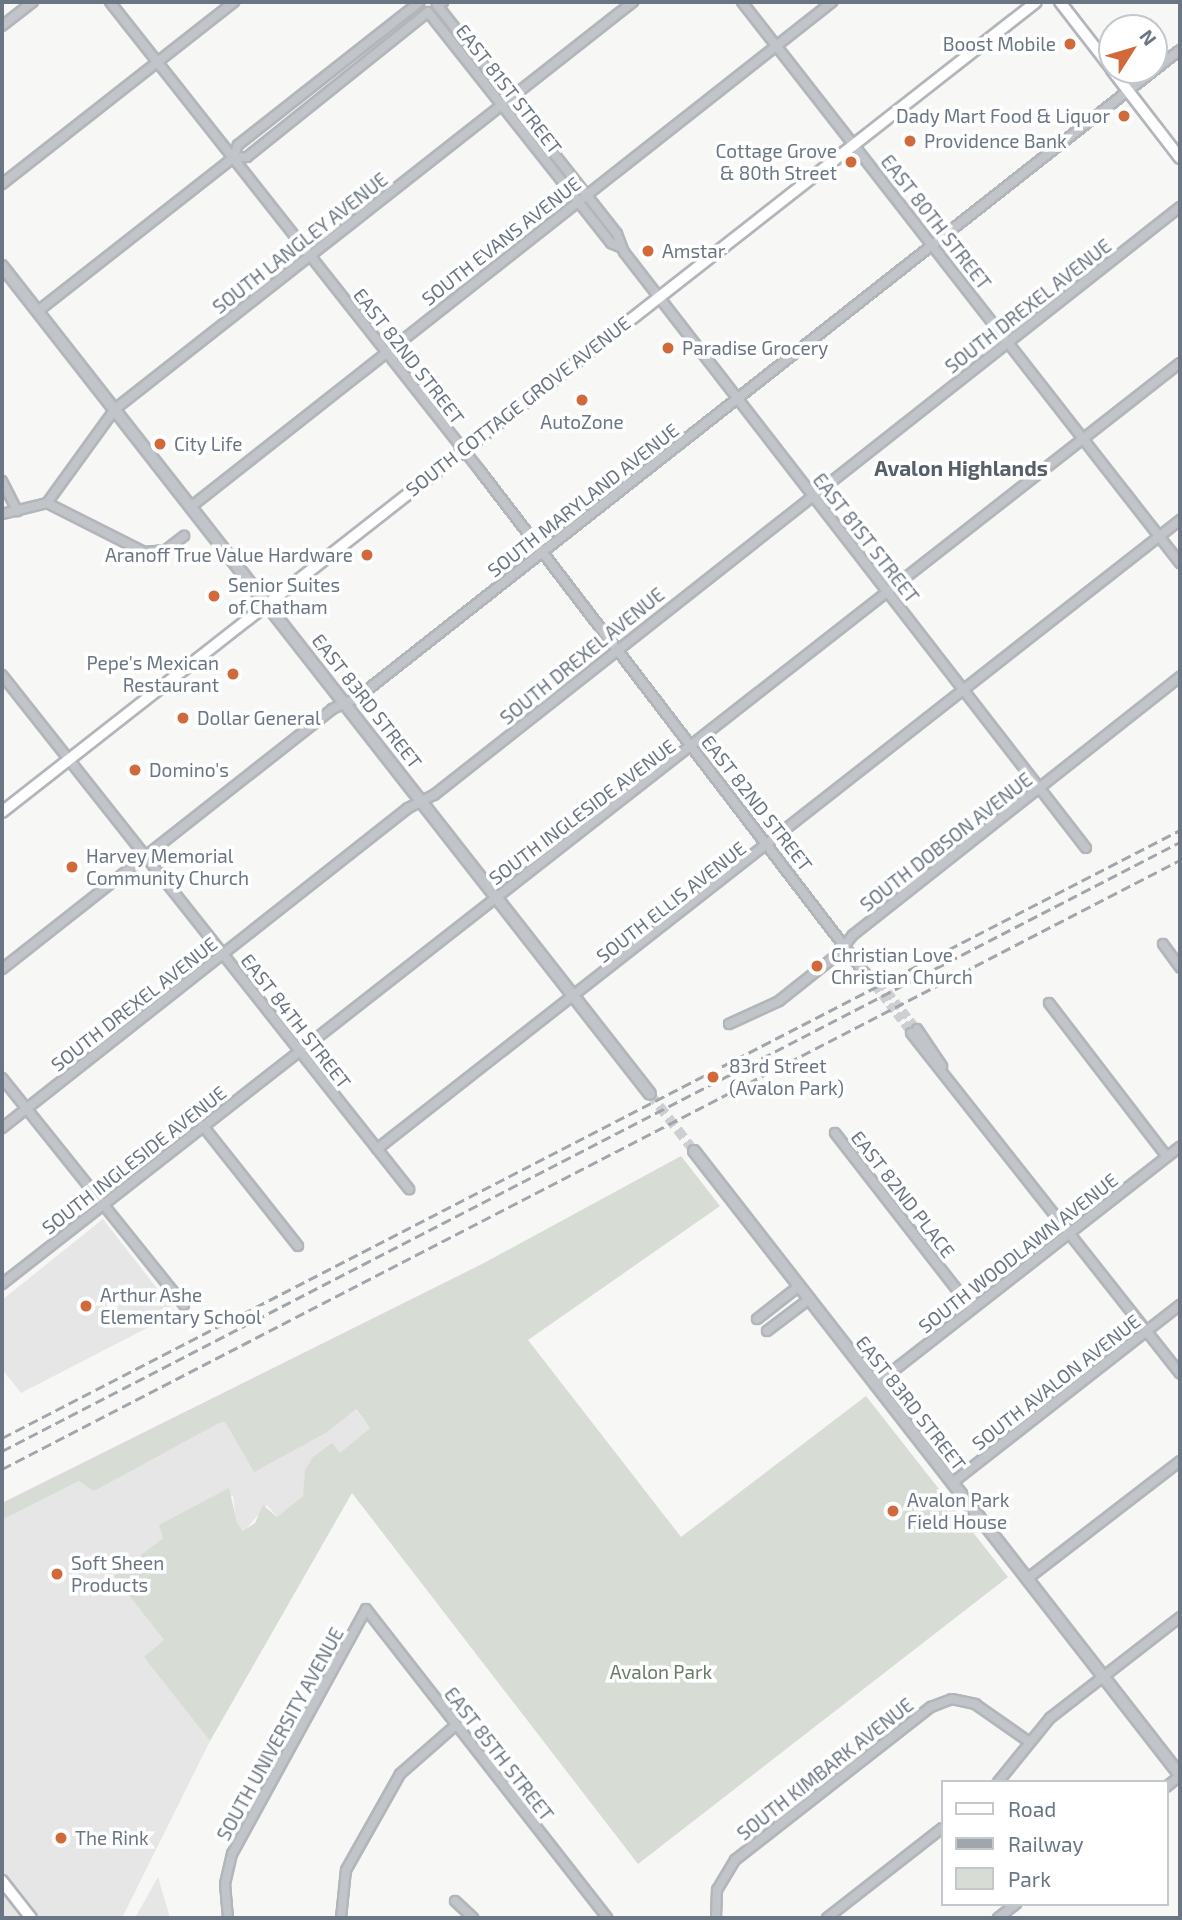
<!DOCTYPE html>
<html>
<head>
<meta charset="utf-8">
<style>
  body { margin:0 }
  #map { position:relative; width:1182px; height:1920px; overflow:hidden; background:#f7f7f5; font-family:"Exo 2",sans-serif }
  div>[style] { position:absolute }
  .built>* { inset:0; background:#e5e6e5 }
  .green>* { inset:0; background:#d7dcd5 }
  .minor-tunnel>* { height:8px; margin-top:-4px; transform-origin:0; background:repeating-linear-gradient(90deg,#cdd0d3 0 8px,transparent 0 12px) }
  .tertiary-tunnel>* { height:10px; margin-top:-5px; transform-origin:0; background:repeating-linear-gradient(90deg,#cdd0d3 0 10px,transparent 0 15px) }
  .roads { filter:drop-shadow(2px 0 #b2b6bb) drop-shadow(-2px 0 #b2b6bb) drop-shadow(0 2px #b2b6bb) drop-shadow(0 -2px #b2b6bb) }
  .minor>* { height:8px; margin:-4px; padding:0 4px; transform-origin:4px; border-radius:4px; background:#c1c4c8 }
  .tertiary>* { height:10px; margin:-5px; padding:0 5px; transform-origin:5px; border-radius:5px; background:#c1c4c8 }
  .secondary>* { height:10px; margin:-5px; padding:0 5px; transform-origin:5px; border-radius:5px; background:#fff }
  .rail>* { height:2.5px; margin-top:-1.25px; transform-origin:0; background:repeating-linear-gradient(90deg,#a1a6ac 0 10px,transparent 0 15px) }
  .dots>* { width:19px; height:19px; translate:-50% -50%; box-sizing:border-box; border:4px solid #fff; border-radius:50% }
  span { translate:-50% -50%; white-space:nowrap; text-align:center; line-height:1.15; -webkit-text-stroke:7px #fff; paint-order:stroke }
  .poi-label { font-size:19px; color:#6a7683 }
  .right { translate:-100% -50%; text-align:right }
  .left { translate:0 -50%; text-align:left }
  .street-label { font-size:19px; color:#6a7683 }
  .park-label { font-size:19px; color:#6a7b68 }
  .neighbourhood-label { font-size:21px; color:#575f69; font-weight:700 }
  .frame { position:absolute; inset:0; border:4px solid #6a7683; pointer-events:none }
  .legend { position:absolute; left:941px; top:1780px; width:228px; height:126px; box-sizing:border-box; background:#fff; border:2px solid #c3c8cd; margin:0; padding:9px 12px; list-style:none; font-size:21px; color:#6a7683 }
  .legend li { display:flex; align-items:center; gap:14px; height:35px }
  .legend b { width:35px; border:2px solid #c3c8cd }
  .north { position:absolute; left:1098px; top:14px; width:70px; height:70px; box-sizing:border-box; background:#fff; border:2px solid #c3c8cd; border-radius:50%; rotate:53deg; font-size:19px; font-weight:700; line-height:28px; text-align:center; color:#6a7683 }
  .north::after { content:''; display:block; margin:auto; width:24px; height:32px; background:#d1693b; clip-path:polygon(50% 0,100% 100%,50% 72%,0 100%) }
</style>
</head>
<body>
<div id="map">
  <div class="built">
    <div style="clip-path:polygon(103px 1219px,176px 1313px,21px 1393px,2px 1369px,2px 1300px)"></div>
    <div style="clip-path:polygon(355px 1409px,370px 1428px,306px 1482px,303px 1497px,277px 1517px,267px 1505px,244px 1531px,236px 1523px,233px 1495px,163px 1538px,115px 1576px,164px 1640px,145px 1657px,210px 1741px,122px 1918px,2px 1918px,2px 1520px,79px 1481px,88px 1484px,218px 1423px,225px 1422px,254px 1471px,326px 1433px)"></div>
    <div style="clip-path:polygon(158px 1877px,170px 1918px,135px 1918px)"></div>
  </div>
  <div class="green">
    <div style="clip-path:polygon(681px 1156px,720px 1206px,528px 1340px,681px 1537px,866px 1396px,1008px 1577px,638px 1864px,352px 1493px,210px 1741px,144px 1657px,164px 1640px,114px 1576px,163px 1538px,159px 1525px,229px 1488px,237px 1523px,243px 1531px,255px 1523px,263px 1505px,277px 1517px,303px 1496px,305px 1470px,313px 1457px,332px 1443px,340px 1453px,370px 1428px,356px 1409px,326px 1433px,254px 1472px,225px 1422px,219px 1423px,94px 1491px,79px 1481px,2px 1520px,2px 1503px,482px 1264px)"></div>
  </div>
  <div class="minor-tunnel">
    <div style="left:873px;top:973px;width:71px;rotate:51.8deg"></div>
    <div style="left:867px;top:976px;width:72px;rotate:52.3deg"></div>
  </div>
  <div class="tertiary-tunnel">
    <div style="left:650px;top:1094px;width:72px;rotate:52.3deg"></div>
  </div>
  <div class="roads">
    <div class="minor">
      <div style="left:110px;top:2px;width:599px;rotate:51.71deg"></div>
      <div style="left:481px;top:472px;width:635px;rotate:52.55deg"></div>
      <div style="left:443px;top:2px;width:7px;rotate:153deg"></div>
      <div style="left:437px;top:5px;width:291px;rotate:51.8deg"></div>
      <div style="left:617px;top:234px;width:19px;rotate:69deg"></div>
      <div style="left:624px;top:252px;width:754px;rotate:52.22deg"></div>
      <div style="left:742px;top:2px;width:712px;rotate:52.02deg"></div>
      <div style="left:2px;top:26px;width:39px;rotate:-38deg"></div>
      <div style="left:233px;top:158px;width:14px;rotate:-4deg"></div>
      <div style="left:247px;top:157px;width:232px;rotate:-38.7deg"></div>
      <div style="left:428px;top:12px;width:295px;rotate:51.6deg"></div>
      <div style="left:611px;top:243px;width:10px;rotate:24deg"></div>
      <div style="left:2px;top:184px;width:295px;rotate:-38.1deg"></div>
      <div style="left:38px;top:311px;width:248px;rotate:-38.1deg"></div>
      <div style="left:233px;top:158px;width:14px;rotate:-69deg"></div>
      <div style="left:238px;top:145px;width:231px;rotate:-38.2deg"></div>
      <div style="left:2px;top:481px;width:34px;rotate:63deg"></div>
      <div style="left:47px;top:503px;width:109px;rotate:26.8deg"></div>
      <div style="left:144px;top:552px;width:22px;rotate:-5deg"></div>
      <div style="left:166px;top:550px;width:23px;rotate:-38deg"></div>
      <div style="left:192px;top:506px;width:815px;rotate:-38.22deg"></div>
      <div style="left:2px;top:514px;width:46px;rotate:-13.7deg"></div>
      <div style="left:47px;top:503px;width:116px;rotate:-54.1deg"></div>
      <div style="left:115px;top:409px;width:659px;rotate:-38.16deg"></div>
      <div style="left:2px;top:675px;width:656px;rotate:51.63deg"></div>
      <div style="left:1163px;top:944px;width:29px;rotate:54deg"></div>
      <div style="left:2px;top:969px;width:420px;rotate:-38.2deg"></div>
      <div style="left:332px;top:709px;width:27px;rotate:-24deg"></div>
      <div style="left:357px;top:698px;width:1047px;rotate:-38.22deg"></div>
      <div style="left:1049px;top:1003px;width:194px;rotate:52.5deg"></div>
      <div style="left:729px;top:1024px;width:55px;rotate:-24.7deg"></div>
      <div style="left:779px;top:1001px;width:75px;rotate:-38.5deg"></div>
      <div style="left:838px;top:954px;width:24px;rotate:-52deg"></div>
      <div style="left:853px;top:935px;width:417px;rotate:-38.3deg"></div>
      <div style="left:917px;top:1029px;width:45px;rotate:56deg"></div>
      <div style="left:911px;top:1033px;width:434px;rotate:51.7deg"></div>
      <div style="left:2px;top:1078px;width:291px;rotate:51.3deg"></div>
      <div style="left:203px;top:1126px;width:153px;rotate:51.6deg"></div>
      <div style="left:2px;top:1128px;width:517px;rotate:-38.24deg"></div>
      <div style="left:408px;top:808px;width:29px;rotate:-27deg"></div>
      <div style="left:434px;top:795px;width:950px;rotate:-38.25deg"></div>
      <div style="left:835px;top:1133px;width:223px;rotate:52.1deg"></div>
      <div style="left:377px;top:1149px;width:1020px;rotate:-38.07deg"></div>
      <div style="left:2px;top:1284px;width:1495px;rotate:-38.02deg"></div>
      <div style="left:757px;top:1319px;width:52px;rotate:-38deg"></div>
      <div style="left:767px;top:1331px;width:51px;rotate:-37.1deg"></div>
      <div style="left:875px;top:1385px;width:387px;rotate:-38deg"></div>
      <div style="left:952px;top:1483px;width:289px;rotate:-38deg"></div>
      <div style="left:1027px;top:1579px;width:193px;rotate:-37.6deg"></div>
      <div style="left:998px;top:1782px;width:82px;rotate:-50.9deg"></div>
      <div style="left:1050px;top:1718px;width:165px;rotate:-37.8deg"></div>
      <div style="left:1166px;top:1787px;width:18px;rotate:-38deg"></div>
      <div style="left:455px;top:1901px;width:25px;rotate:43deg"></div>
      <div style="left:228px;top:1918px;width:34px;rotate:-95deg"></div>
      <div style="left:225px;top:1884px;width:31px;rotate:-77deg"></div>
      <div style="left:232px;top:1854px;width:279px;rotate:-61.3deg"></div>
      <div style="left:366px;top:1609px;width:392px;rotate:52deg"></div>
      <div style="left:341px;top:1918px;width:48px;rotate:-84.1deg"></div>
      <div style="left:346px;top:1870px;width:110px;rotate:-60.6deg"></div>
      <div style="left:400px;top:1774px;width:74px;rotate:-41.2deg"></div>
      <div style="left:716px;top:1918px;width:28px;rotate:-88deg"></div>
      <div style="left:717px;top:1890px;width:35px;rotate:-59deg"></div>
      <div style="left:735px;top:1860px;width:249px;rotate:-38deg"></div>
      <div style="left:931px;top:1707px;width:22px;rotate:-21deg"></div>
      <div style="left:952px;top:1699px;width:24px;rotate:12deg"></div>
      <div style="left:975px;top:1704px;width:65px;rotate:34.9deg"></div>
      <div style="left:827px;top:1918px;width:146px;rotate:-38deg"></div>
      <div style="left:998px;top:1918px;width:23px;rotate:-38deg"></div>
    </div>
    <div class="tertiary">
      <div style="left:2px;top:266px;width:1051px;rotate:51.95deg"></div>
      <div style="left:694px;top:1151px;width:791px;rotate:52.09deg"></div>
    </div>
    <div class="secondary">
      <div style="left:1060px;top:2px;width:85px;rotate:52.2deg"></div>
      <div style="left:1112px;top:70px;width:111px;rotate:52.3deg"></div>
      <div style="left:2px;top:812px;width:1313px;rotate:-38.07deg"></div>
      <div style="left:2px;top:1881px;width:47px;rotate:51.9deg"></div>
    </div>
  </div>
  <div class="rail">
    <div style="left:2px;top:1438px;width:1326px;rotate:-27.3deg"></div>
    <div style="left:2px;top:1451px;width:1326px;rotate:-27.34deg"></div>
    <div style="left:2px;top:1469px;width:1326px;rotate:-27.34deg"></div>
  </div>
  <div class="dots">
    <div style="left:1070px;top:44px;background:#d1693b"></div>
    <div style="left:1124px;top:116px;background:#d1693b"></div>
    <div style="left:910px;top:141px;background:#d1693b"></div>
    <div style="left:851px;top:162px;background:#d1693b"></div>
    <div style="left:648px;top:251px;background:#d1693b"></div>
    <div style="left:668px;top:348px;background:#d1693b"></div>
    <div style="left:582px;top:400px;background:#d1693b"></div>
    <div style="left:160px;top:444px;background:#d1693b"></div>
    <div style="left:367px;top:555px;background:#d1693b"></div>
    <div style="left:214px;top:596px;background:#d1693b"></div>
    <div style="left:233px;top:674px;background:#d1693b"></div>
    <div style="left:183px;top:718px;background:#d1693b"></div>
    <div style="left:135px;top:770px;background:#d1693b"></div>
    <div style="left:72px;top:867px;background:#d1693b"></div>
    <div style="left:817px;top:966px;background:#d1693b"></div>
    <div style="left:713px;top:1077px;background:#d1693b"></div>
    <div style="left:86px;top:1306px;background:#d1693b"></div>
    <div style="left:893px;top:1511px;background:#d1693b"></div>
    <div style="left:57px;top:1574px;background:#d1693b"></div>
    <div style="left:61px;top:1838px;background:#d1693b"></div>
  </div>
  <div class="poi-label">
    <span class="right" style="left:1056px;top:44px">Boost Mobile</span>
    <span class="right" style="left:1110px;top:116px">Dady Mart Food &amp; Liquor</span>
    <span class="left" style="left:924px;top:141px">Providence Bank</span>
    <span class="right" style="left:837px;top:162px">Cottage Grove<br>&amp; 80th Street</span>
    <span class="left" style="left:662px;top:251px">Amstar</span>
    <span class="left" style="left:682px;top:348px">Paradise Grocery</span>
    <span style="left:582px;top:422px">AutoZone</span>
    <span class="left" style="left:174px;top:444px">City Life</span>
    <span class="right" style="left:353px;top:555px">Aranoff True Value Hardware</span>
    <span class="left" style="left:228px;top:596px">Senior Suites<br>of Chatham</span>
    <span class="right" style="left:219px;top:674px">Pepe's Mexican<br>Restaurant</span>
    <span class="left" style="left:197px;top:718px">Dollar General</span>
    <span class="left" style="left:149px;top:770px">Domino's</span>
    <span class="left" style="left:86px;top:867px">Harvey Memorial<br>Community Church</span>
    <span class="left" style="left:831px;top:966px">Christian Love<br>Christian Church</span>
    <span class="left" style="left:729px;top:1077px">83rd Street<br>(Avalon Park)</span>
    <span class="left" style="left:100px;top:1306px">Arthur Ashe<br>Elementary School</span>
    <span class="left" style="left:907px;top:1511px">Avalon Park<br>Field House</span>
    <span class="left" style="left:71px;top:1574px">Soft Sheen<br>Products</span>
    <span class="left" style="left:75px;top:1838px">The Rink</span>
  </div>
  <div class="street-label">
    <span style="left:509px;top:89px;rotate:52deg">EAST 81ST STREET</span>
    <span style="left:936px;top:222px;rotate:52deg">EAST 80TH STREET</span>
    <span style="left:501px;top:241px;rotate:-38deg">SOUTH EVANS AVENUE</span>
    <span style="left:300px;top:243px;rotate:-38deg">SOUTH LANGLEY AVENUE</span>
    <span style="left:1028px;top:306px;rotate:-38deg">SOUTH DREXEL AVENUE</span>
    <span style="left:409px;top:356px;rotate:52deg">EAST 82ND STREET</span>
    <span style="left:518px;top:406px;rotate:-38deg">SOUTH COTTAGE GROVE AVENUE</span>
    <span style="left:583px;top:500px;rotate:-38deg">SOUTH MARYLAND AVENUE</span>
    <span style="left:866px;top:538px;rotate:52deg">EAST 81ST STREET</span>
    <span style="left:582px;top:656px;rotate:-39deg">SOUTH DREXEL AVENUE</span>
    <span style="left:367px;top:701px;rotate:52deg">EAST 83RD STREET</span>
    <span style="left:757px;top:803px;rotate:52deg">EAST 82ND STREET</span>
    <span style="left:582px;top:812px;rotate:-37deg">SOUTH INGLESIDE AVENUE</span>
    <span style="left:946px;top:842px;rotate:-38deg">SOUTH DOBSON AVENUE</span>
    <span style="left:671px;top:902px;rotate:-38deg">SOUTH ELLIS AVENUE</span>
    <span style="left:134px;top:1004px;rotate:-38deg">SOUTH DREXEL AVENUE</span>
    <span style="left:296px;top:1021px;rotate:52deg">EAST 84TH STREET</span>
    <span style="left:134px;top:1160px;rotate:-38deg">SOUTH INGLESIDE AVENUE</span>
    <span style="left:903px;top:1194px;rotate:52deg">EAST 82ND PLACE</span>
    <span style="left:1018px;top:1253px;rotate:-38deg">SOUTH WOODLAWN AVENUE</span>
    <span style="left:1056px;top:1382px;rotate:-38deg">SOUTH AVALON AVENUE</span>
    <span style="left:911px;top:1403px;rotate:52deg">EAST 83RD STREET</span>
    <span style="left:280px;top:1734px;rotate:-61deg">SOUTH UNIVERSITY AVENUE</span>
    <span style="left:499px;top:1754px;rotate:52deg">EAST 85TH STREET</span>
    <span style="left:825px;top:1769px;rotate:-38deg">SOUTH KIMBARK AVENUE</span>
  </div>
  <div class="park-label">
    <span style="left:661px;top:1672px">Avalon Park</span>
  </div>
  <div class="neighbourhood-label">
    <span style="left:961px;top:468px">Avalon Highlands</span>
  </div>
  <div class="frame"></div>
  <ul class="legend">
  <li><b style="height:9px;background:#fff"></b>Road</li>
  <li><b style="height:9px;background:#a1a6ac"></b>Railway</li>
  <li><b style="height:19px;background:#d7dcd5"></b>Park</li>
  </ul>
  <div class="north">N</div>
</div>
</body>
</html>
